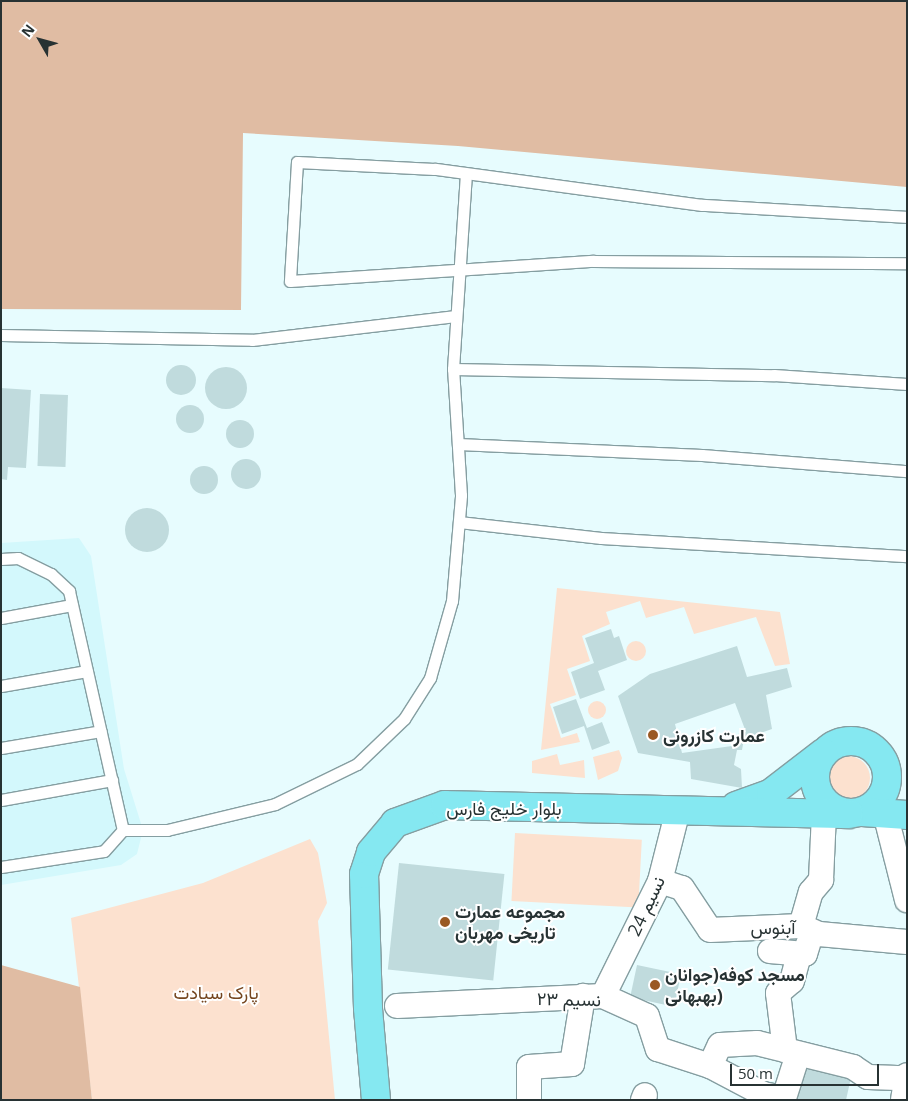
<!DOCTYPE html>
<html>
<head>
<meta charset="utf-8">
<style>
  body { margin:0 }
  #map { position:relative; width:908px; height:1101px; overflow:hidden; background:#e7fcfe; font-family:"Open Sans",Vazirmatn,sans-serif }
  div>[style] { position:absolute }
  .built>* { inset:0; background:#d3f8fc }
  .green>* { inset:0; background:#fce1cf; transform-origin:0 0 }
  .round { border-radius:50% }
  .water>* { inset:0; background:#e0bca3 }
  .building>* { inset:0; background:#c0dbdd; transform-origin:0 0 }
  .roads { filter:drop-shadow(1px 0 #859ea1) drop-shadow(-1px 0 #859ea1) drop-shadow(0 1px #859ea1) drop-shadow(0 -1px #859ea1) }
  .lane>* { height:11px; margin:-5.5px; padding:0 5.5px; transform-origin:5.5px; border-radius:5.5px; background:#fff }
  .street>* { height:24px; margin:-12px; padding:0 12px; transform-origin:12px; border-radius:12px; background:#fff }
  .primary>* { height:28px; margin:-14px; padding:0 14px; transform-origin:14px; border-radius:14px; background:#85e8f1 }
  .primary>.ring { margin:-14px; padding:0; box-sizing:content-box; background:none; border:28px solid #85e8f1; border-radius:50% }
  .dots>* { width:14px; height:14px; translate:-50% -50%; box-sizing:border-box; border:2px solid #fff; border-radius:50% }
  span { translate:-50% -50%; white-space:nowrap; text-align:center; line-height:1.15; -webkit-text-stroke:4px #fff; paint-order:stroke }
  .poi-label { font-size:18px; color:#273233; font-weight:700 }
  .left { translate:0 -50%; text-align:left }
  .street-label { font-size:18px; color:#273233 }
  .park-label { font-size:18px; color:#75461f }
  .frame { position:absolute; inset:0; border:2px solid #273233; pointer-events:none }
  .north { position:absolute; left:15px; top:15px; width:50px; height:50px; -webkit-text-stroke:4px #fff; paint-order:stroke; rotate:308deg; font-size:14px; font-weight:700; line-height:20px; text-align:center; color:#273233 }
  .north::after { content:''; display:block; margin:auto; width:18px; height:22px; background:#273233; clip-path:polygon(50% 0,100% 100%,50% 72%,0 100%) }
  .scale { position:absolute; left:730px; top:1064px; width:149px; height:22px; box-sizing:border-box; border:2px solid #273233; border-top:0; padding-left:6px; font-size:15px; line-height:18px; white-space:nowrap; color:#273233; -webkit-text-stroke:4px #fff; paint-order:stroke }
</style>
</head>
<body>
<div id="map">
  <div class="built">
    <div style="clip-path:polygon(79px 538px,91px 556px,124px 769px,143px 830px,137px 854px,121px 865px,1px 885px,1px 543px)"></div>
  </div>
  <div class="green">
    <div style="clip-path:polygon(557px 588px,780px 612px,790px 664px,775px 666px,756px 617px,694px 634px,684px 607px,646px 618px,640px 601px,606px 612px,610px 624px,582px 636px,590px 661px,567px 669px,576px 695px,550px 704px,561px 738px,577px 733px,580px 742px,541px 750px)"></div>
    <div class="round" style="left:626px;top:641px;width:20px;height:20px"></div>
    <div class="round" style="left:588px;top:701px;width:18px;height:18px"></div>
    <div style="clip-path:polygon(619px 750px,622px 758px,618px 771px,598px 780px,593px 757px)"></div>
    <div style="clip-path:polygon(557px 754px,560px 765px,584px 760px,585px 778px,532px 773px,532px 761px)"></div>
    <div class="round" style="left:826px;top:756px;width:44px;height:44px"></div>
    <div style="left:515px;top:833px;width:127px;height:68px;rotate:3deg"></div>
    <div style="clip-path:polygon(310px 839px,318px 853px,327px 903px,318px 921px,335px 1100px,92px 1100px,71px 918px,203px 883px)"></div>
  </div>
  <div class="water">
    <div style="clip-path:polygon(1px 1px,907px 1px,907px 187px,458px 146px,243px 133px,241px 310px,1px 309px)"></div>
    <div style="clip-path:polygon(1px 965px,80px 987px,92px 1100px,1px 1100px)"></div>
  </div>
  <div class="building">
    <div class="round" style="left:166px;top:365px;width:30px;height:30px"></div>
    <div class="round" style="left:205px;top:367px;width:42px;height:42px"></div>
    <div style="clip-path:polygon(1px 388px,31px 390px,26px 468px,8px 467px,7px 480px,1px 479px)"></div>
    <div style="left:40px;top:394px;width:28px;height:72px;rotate:2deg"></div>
    <div class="round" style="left:176px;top:405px;width:28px;height:28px"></div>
    <div class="round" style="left:226px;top:420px;width:28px;height:28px"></div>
    <div class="round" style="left:231px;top:459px;width:30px;height:30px"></div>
    <div class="round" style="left:190px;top:466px;width:28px;height:28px"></div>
    <div class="round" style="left:125px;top:508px;width:44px;height:44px"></div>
    <div style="clip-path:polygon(611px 629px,614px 638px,619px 636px,627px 660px,598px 671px,605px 690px,580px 699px,571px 672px,594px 663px,585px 638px)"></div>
    <div style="clip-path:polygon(evenodd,737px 646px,747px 677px,787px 668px,792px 687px,766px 695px,772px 729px,744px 739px,742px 750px,737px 750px,734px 765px,741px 769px,742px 788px,691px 779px,690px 762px,638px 753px,618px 696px,650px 674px,737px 646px,735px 703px,746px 732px,738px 734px,739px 745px,682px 753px,675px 724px,735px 703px)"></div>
    <div style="clip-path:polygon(576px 699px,587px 728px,602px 722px,610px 743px,592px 750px,584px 726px,562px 734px,553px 707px)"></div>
    <div style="left:399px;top:863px;width:106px;height:107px;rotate:6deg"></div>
    <div style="left:637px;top:965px;width:45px;height:33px;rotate:12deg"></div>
    <div style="clip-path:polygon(800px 1062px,852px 1073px,846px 1100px,788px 1100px)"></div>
  </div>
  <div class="roads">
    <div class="lane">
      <div style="left:907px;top:217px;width:205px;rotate:-176.6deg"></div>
      <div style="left:702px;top:205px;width:270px;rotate:-172.3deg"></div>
      <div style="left:434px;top:169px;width:137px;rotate:-177.1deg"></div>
      <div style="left:297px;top:162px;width:119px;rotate:93.4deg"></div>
      <div style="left:290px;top:281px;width:304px;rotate:-3.8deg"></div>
      <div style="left:593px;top:261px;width:314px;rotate:0.4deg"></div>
      <div style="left:1px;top:335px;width:251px;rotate:1.1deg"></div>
      <div style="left:252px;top:340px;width:205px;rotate:-6.7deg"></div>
      <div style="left:453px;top:369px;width:321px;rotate:1.1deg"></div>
      <div style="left:774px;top:375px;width:133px;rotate:3.9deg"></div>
      <div style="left:458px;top:444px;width:244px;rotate:2.6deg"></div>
      <div style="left:702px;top:455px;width:206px;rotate:4.5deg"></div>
      <div style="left:459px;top:522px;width:143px;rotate:6.4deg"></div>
      <div style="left:601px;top:538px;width:307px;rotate:3.4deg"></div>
      <div style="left:1px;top:559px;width:17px;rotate:-3deg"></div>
      <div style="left:18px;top:558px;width:37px;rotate:26deg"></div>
      <div style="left:51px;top:574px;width:25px;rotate:43deg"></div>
      <div style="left:69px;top:591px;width:245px;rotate:77.3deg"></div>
      <div style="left:123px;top:830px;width:44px"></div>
      <div style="left:167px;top:830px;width:111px;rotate:-13.5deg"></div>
      <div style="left:275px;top:804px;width:91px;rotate:-26deg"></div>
      <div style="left:357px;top:764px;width:65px;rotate:-43.8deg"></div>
      <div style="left:404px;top:719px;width:49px;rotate:-57.6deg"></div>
      <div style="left:430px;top:678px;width:80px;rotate:-74.1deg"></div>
      <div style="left:452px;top:601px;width:106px;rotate:-85.1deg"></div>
      <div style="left:461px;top:495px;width:126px;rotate:-93.6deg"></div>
      <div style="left:453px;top:369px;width:196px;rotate:-86.2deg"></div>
      <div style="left:1px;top:618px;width:72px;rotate:-10.4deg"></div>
      <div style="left:1px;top:686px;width:87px;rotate:-9.9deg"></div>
      <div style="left:1px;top:748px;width:101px;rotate:-9.6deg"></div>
      <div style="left:1px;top:800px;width:113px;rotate:-10.2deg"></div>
      <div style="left:1px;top:867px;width:104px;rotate:-8.8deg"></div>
      <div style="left:104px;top:851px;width:28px;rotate:-48deg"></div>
    </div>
    <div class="street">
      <div style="left:885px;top:813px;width:90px;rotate:75.8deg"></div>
      <div style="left:660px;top:881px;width:23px;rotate:18deg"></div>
      <div style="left:682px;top:888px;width:50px;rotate:56.3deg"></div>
      <div style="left:710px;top:930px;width:91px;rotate:-2.5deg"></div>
      <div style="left:801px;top:926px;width:20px;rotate:24deg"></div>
      <div style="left:819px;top:934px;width:88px;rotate:5.2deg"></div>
      <div style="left:801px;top:926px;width:35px;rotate:-74deg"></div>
      <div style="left:811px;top:892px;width:16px;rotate:-50deg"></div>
      <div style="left:821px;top:880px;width:67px;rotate:-87.4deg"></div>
      <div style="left:770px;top:951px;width:35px;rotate:5deg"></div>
      <div style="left:805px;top:954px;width:10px;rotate:-73deg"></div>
      <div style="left:603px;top:996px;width:128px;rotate:-63.6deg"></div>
      <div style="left:660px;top:881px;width:73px;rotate:-75.8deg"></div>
      <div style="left:397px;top:1006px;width:206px;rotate:-2.8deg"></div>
      <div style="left:603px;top:996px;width:48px;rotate:24.4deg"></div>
      <div style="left:647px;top:1016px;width:35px;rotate:72deg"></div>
      <div style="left:658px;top:1049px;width:55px;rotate:18.1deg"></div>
      <div style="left:710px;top:1066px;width:60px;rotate:27.8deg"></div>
      <div style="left:763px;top:1094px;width:21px;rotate:11deg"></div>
      <div style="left:784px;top:1098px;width:46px;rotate:-72.3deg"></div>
      <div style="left:785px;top:1050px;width:57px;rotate:-97deg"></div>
      <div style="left:778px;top:993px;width:18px;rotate:-41deg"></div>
      <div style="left:792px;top:981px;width:28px;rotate:-75deg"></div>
      <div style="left:710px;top:1066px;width:23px;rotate:-65deg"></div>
      <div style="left:720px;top:1045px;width:37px;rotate:-3deg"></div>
      <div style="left:757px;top:1043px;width:99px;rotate:14deg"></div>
      <div style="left:853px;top:1067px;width:18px;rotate:34deg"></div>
      <div style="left:868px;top:1077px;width:37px;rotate:2deg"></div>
      <div style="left:529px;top:1100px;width:33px;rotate:-90deg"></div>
      <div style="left:529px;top:1067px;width:43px;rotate:-4deg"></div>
      <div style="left:572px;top:1064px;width:69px;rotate:-80.8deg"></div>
      <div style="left:643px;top:1100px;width:5px;rotate:-68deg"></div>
      <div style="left:903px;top:1100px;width:25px;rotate:-81deg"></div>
    </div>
    <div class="primary">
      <div class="ring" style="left:815px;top:741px;width:44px;height:44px"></div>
      <div style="left:736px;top:806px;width:37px;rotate:-20deg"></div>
      <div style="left:771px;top:793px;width:66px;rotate:-37.6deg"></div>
      <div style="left:862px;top:812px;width:45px;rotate:3.8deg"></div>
      <div style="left:376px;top:1100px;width:92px;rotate:-95deg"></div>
      <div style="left:368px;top:1008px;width:134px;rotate:-91.7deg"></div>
      <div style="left:364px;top:874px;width:23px;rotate:-72deg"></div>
      <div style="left:371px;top:852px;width:38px;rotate:-50deg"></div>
      <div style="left:395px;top:823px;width:53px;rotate:-19.8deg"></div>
      <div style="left:445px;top:805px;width:404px;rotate:1.3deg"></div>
    </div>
  </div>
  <div class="dots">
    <div style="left:653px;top:735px;background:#9a5923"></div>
    <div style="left:445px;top:922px;background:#9a5923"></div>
    <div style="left:655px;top:985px;background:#9a5923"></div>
  </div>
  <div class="poi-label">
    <span class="left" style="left:663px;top:735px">عمارت کازرونی</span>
    <span class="left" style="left:455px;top:922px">مجموعه عمارت<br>تاریخی مهربان</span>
    <span class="left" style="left:665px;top:985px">مسجد کوفه(جوانان<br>بهبهانی)</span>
  </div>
  <div class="street-label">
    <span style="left:504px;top:808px">بلوار خلیج فارس</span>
    <span style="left:646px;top:906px;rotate:-65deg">نسیم 24</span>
    <span style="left:773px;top:927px">آبنوس</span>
    <span style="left:569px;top:999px;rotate:1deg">نسیم ۲۳</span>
  </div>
  <div class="park-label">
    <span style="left:216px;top:992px">پارک سیادت</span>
  </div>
  <div class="frame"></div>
  <div class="north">N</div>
  <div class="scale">50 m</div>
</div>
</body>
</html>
